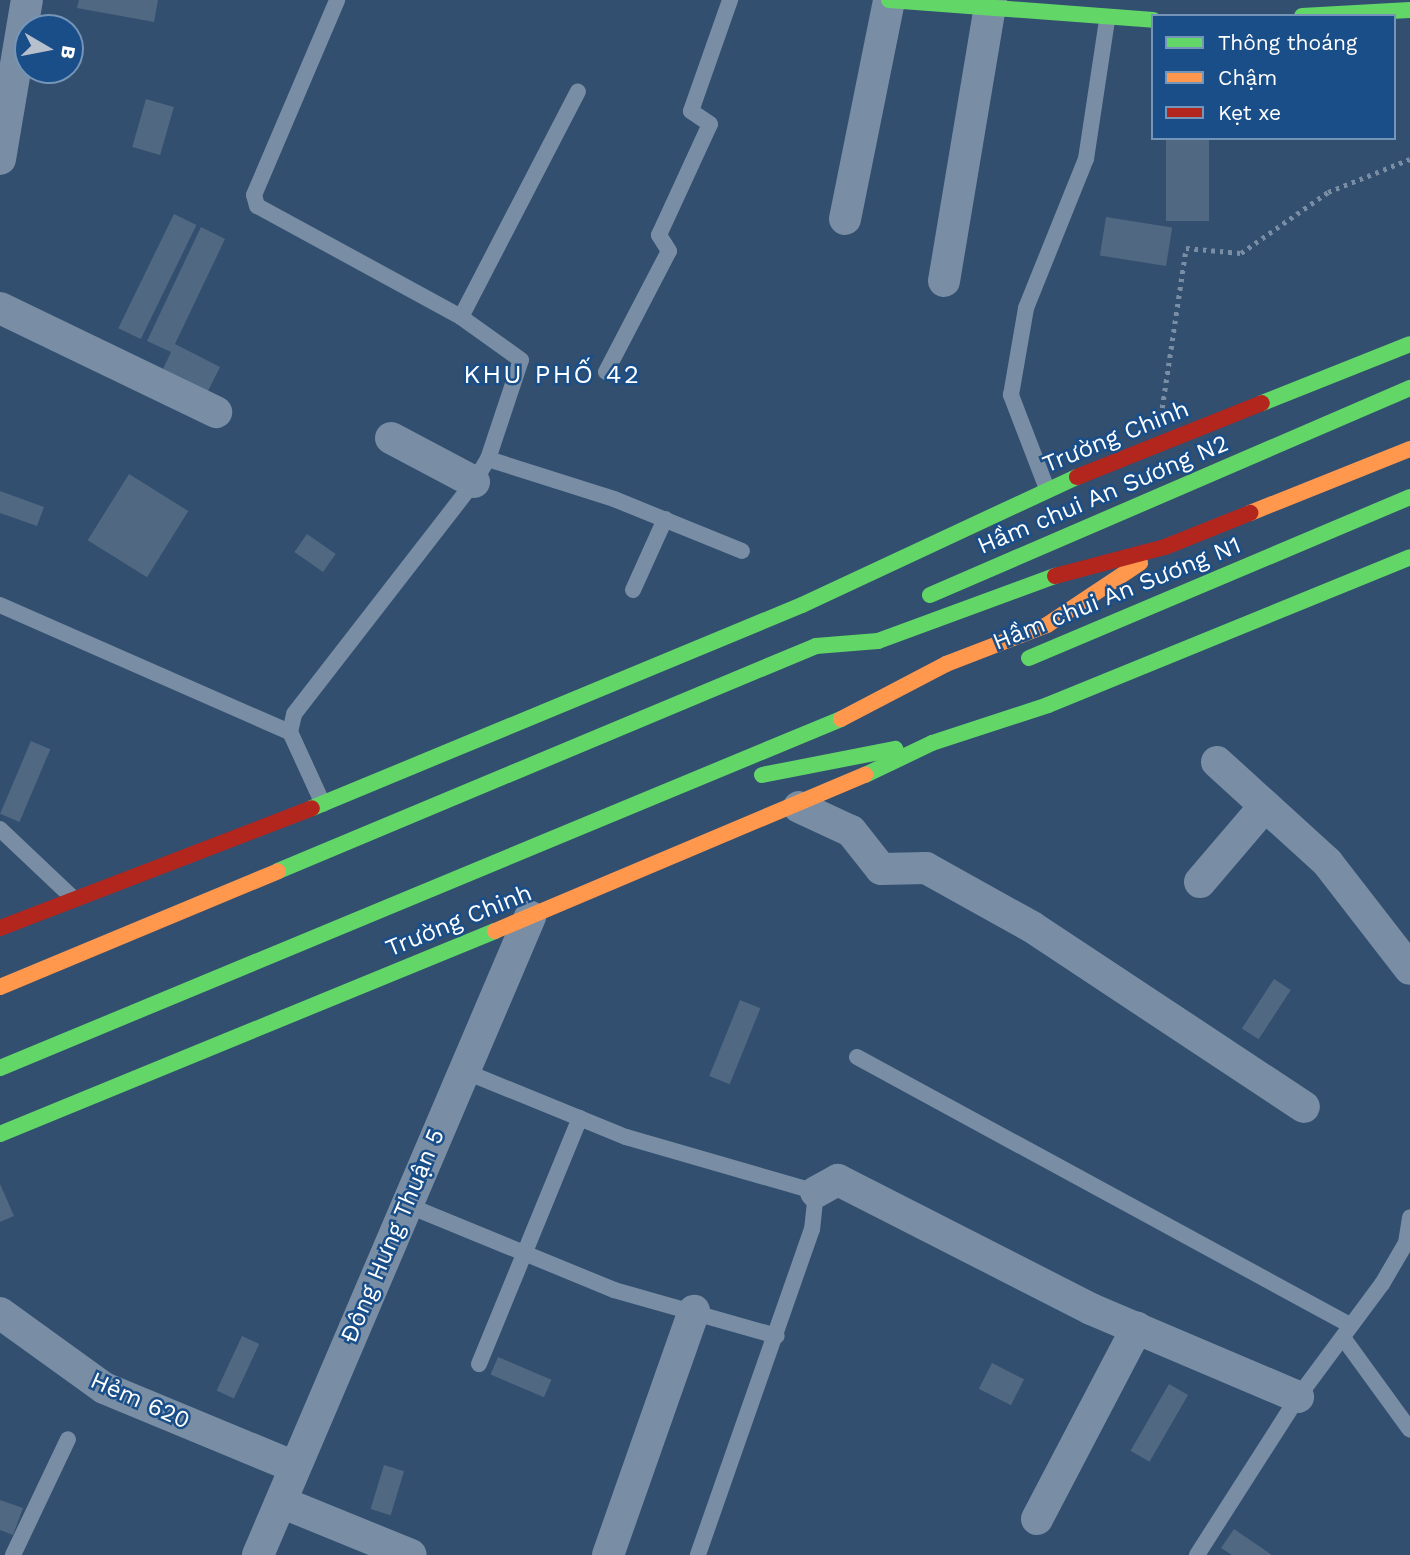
<!DOCTYPE html>
<html>
<head>
<meta charset="utf-8">
<style>
  body { margin:0 }
  #map { position:relative; width:1410px; height:1555px; overflow:hidden; background:#324f70; font-family:"Work Sans",sans-serif }
  div>[style] { position:absolute }
  .building>* { inset:0; background:#506881; transform-origin:0 0 }
  .path>* { height:4.5px; margin-top:-2.25px; transform-origin:0; background:repeating-linear-gradient(90deg,#798ea4 0 3.5px,transparent 0 8.5px) }
  .lane>* { height:16px; margin:-8px; padding:0 8px; transform-origin:8px; border-radius:8px; background:#798ea4 }
  .street>* { height:32px; margin:-16px; padding:0 16px; transform-origin:16px; border-radius:16px; background:#798ea4 }
  .fast>* { height:16px; margin:-8px; padding:0 8px; transform-origin:8px; border-radius:8px; background:#63d668 }
  .slow>* { height:16px; margin:-8px; padding:0 8px; transform-origin:8px; border-radius:8px; background:#ff974d }
  .jam>* { height:16px; margin:-8px; padding:0 8px; transform-origin:8px; border-radius:8px; background:#b3261e }
  span { translate:-50% -50%; white-space:nowrap; text-align:center; line-height:1.15; -webkit-text-stroke:5px #194e89; paint-order:stroke }
  .street-label { font-size:24px; color:#fff }
  .neighbourhood-label { font-size:26px; color:#fff; letter-spacing:2px }
  .legend { position:absolute; left:1151px; top:14px; width:245px; height:126px; box-sizing:border-box; background:#194e89; border:2px solid #7595b8; margin:0; padding:9px 12px; list-style:none; font-size:21px; color:#fff }
  .legend li { display:flex; align-items:center; gap:14px; height:35px }
  .legend b { width:35px; border:2px solid #7595b8 }
  .north { position:absolute; left:14px; top:14px; width:70px; height:70px; box-sizing:border-box; background:#194e89; border:2px solid #7595b8; border-radius:50%; rotate:100deg; font-size:19px; font-weight:700; line-height:28px; text-align:center; color:#fff }
  .north::after { content:''; display:block; margin:auto; width:24px; height:32px; background:#b7c1cd; clip-path:polygon(50% 0,100% 100%,50% 72%,0 100%) }
</style>
</head>
<body>
<div id="map">
  <div class="building">
    <div style="clip-path:polygon(79px 0,158px 0,154px 22px,77px 8px)"></div>
    <div style="left:146px;top:99px;width:29px;height:50px;rotate:16deg"></div>
    <div style="left:1166px;top:138px;width:43px;height:83px"></div>
    <div style="left:174px;top:214px;width:25px;height:127px;rotate:26deg"></div>
    <div style="left:1106px;top:217px;width:67px;height:39px;rotate:9deg"></div>
    <div style="clip-path:polygon(201px 227px,225px 239px,175px 344px,220px 367px,208px 391px,163px 369px,171px 352px,147px 341px)"></div>
    <div style="left:129px;top:474px;width:70px;height:78px;rotate:32deg"></div>
    <div style="clip-path:polygon(0 491px,44px 507px,37px 526px,0 513px)"></div>
    <div style="left:307px;top:534px;width:35px;height:22px;rotate:35deg"></div>
    <div style="left:31px;top:741px;width:21px;height:79px;rotate:23deg"></div>
    <div style="left:1274px;top:979px;width:20px;height:59px;rotate:33deg"></div>
    <div style="left:740px;top:1000px;width:22px;height:82px;rotate:22deg"></div>
    <div style="clip-path:polygon(0 1184px,14px 1216px,0 1222px)"></div>
    <div style="left:242px;top:1336px;width:19px;height:60px;rotate:25deg"></div>
    <div style="left:498px;top:1357px;width:58px;height:19px;rotate:23deg"></div>
    <div style="left:992px;top:1363px;width:36px;height:29px;rotate:27deg"></div>
    <div style="left:1169px;top:1384px;width:22px;height:77px;rotate:30deg"></div>
    <div style="left:384px;top:1465px;width:21px;height:46px;rotate:17deg"></div>
    <div style="clip-path:polygon(0 1500px,23px 1508px,13px 1535px,0 1530px)"></div>
    <div style="clip-path:polygon(1234px 1529px,1272px 1555px,1232px 1555px,1221px 1548px)"></div>
  </div>
  <div class="path">
    <div style="left:1162px;top:408px;width:162px;rotate:-81.5deg"></div>
    <div style="left:1186px;top:248px;width:55px;rotate:5.2deg"></div>
    <div style="left:1241px;top:253px;width:106px;rotate:-35deg"></div>
    <div style="left:1328px;top:192px;width:88px;rotate:-21.9deg"></div>
  </div>
  <div class="lane">
    <div style="left:461px;top:317px;width:254px;rotate:-62.6deg"></div>
    <div style="left:606px;top:372px;width:136px;rotate:-62.5deg"></div>
    <div style="left:669px;top:251px;width:19px;rotate:-122deg"></div>
    <div style="left:659px;top:235px;width:122px;rotate:-65.3deg"></div>
    <div style="left:710px;top:124px;width:23px;rotate:-146deg"></div>
    <div style="left:691px;top:111px;width:118px;rotate:-70.6deg"></div>
    <div style="left:488px;top:459px;width:132px;rotate:17.6deg"></div>
    <div style="left:614px;top:499px;width:138px;rotate:22.1deg"></div>
    <div style="left:1047px;top:489px;width:101px;rotate:-111deg"></div>
    <div style="left:1011px;top:395px;width:88px;rotate:-80.2deg"></div>
    <div style="left:1026px;top:308px;width:161px;rotate:-68.1deg"></div>
    <div style="left:1086px;top:159px;width:141px;rotate:-81.4deg"></div>
    <div style="left:633px;top:590px;width:78px;rotate:-65.7deg"></div>
    <div style="left:0;top:605px;width:317px;rotate:23.7deg"></div>
    <div style="left:323px;top:804px;width:79px;rotate:-114.6deg"></div>
    <div style="left:290px;top:732px;width:18px;rotate:-77deg"></div>
    <div style="left:294px;top:714px;width:294px;rotate:-52.2deg"></div>
    <div style="left:474px;top:482px;width:27px;rotate:-59deg"></div>
    <div style="left:488px;top:459px;width:104px;rotate:-71.6deg"></div>
    <div style="left:521px;top:360px;width:74px;rotate:-144.4deg"></div>
    <div style="left:461px;top:317px;width:232px;rotate:-151.4deg"></div>
    <div style="left:257px;top:206px;width:11px;rotate:-105deg"></div>
    <div style="left:254px;top:195px;width:212px;rotate:-66.9deg"></div>
    <div style="left:0;top:829px;width:100px;rotate:43.4deg"></div>
    <div style="left:857px;top:1057px;width:561px;rotate:28.53deg"></div>
    <div style="left:464px;top:1071px;width:175px;rotate:22.2deg"></div>
    <div style="left:626px;top:1137px;width:198px;rotate:16.1deg"></div>
    <div style="left:816px;top:1192px;width:37px;rotate:96deg"></div>
    <div style="left:812px;top:1229px;width:345px;rotate:109.3deg"></div>
    <div style="left:407px;top:1205px;width:224px;rotate:22.3deg"></div>
    <div style="left:614px;top:1290px;width:169px;rotate:15.8deg"></div>
    <div style="left:1344px;top:1339px;width:112px;rotate:54deg"></div>
    <div style="left:479px;top:1364px;width:266px;rotate:-67.7deg"></div>
    <div style="left:13px;top:1555px;width:128px;rotate:-64.6deg"></div>
    <div style="left:1197px;top:1555px;width:188px;rotate:-57.4deg"></div>
    <div style="left:1298px;top:1397px;width:141px;rotate:-53.4deg"></div>
    <div style="left:1382px;top:1284px;width:48px;rotate:-59.7deg"></div>
    <div style="left:1406px;top:1243px;width:26px;rotate:-81deg"></div>
  </div>
  <div class="street">
    <div style="left:0;top:159px;width:161px;rotate:-80.4deg"></div>
    <div style="left:845px;top:219px;width:223px;rotate:-78.6deg"></div>
    <div style="left:944px;top:281px;width:285px;rotate:-80.5deg"></div>
    <div style="left:0;top:308px;width:240px;rotate:25.7deg"></div>
    <div style="left:391px;top:438px;width:94px;rotate:27.9deg"></div>
    <div style="left:1217px;top:762px;width:149px;rotate:42.3deg"></div>
    <div style="left:1327px;top:862px;width:135px;rotate:52.2deg"></div>
    <div style="left:799px;top:807px;width:57px;rotate:24.8deg"></div>
    <div style="left:851px;top:831px;width:48px;rotate:51.7deg"></div>
    <div style="left:881px;top:869px;width:45px;rotate:-1.3deg"></div>
    <div style="left:926px;top:868px;width:121px;rotate:29.1deg"></div>
    <div style="left:1032px;top:927px;width:326px;rotate:33.5deg"></div>
    <div style="left:1200px;top:882px;width:100px;rotate:-49.5deg"></div>
    <div style="left:816px;top:1192px;width:25px;rotate:-29deg"></div>
    <div style="left:838px;top:1180px;width:284px;rotate:27deg"></div>
    <div style="left:1091px;top:1309px;width:225px;rotate:23deg"></div>
    <div style="left:0;top:1313px;width:128px;rotate:35.8deg"></div>
    <div style="left:104px;top:1388px;width:204px;rotate:22.5deg"></div>
    <div style="left:281px;top:1502px;width:140px;rotate:22.2deg"></div>
    <div style="left:1037px;top:1519px;width:216px;rotate:-62.4deg"></div>
    <div style="left:258px;top:1555px;width:694px;rotate:-66.91deg"></div>
    <div style="left:608px;top:1555px;width:259px;rotate:-70.6deg"></div>
  </div>
  <div class="fast">
    <div style="left:889px;top:0;width:265px;rotate:4.3deg"></div>
    <div style="left:1302px;top:16px;width:108px;rotate:-3.2deg"></div>
    <div style="left:1262px;top:403px;width:159px;rotate:-21.7deg"></div>
    <div style="left:930px;top:595px;width:523px;rotate:-23.33deg"></div>
    <div style="left:1029px;top:658px;width:414px;rotate:-22.9deg"></div>
    <div style="left:762px;top:775px;width:136px;rotate:-11.1deg"></div>
    <div style="left:865px;top:775px;width:74px;rotate:-25.5deg"></div>
    <div style="left:932px;top:743px;width:122px;rotate:-18.1deg"></div>
    <div style="left:1048px;top:705px;width:391px;rotate:-22.2deg"></div>
    <div style="left:312px;top:808px;width:530px;rotate:-22.5deg"></div>
    <div style="left:802px;top:605px;width:303px;rotate:-25deg"></div>
    <div style="left:278px;top:871px;width:583px;rotate:-22.7deg"></div>
    <div style="left:816px;top:646px;width:62px;rotate:-4.6deg"></div>
    <div style="left:878px;top:641px;width:189px;rotate:-20.2deg"></div>
    <div style="left:0;top:1068px;width:911px;rotate:-22.54deg"></div>
    <div style="left:0;top:1134px;width:535px;rotate:-22.3deg"></div>
  </div>
  <div class="slow">
    <div style="left:1250px;top:513px;width:172px;rotate:-21.8deg"></div>
    <div style="left:841px;top:719px;width:119px;rotate:-27.6deg"></div>
    <div style="left:946px;top:664px;width:108px;rotate:-21.1deg"></div>
    <div style="left:1047px;top:625px;width:112px;rotate:-33.7deg"></div>
    <div style="left:495px;top:931px;width:402px;rotate:-22.9deg"></div>
    <div style="left:0;top:987px;width:301px;rotate:-22.6deg"></div>
  </div>
  <div class="jam">
    <div style="left:1077px;top:477px;width:199px;rotate:-21.8deg"></div>
    <div style="left:1055px;top:576px;width:114px;rotate:-14.8deg"></div>
    <div style="left:1165px;top:547px;width:92px;rotate:-21.8deg"></div>
    <div style="left:0;top:928px;width:334px;rotate:-21deg"></div>
  </div>
  <div class="street-label">
    <span style="left:1116px;top:437px;rotate:-22deg">Trường Chinh</span>
    <span style="left:1103px;top:495px;rotate:-23deg">Hầm chui An Sương N2</span>
    <span style="left:1117px;top:594px;rotate:-22deg">Hầm chui An Sương N1</span>
    <span style="left:459px;top:921px;rotate:-22deg">Trường Chinh</span>
    <span style="left:393px;top:1236px;rotate:-67deg">Đông Hưng Thuận 5</span>
    <span style="left:140px;top:1401px;rotate:24deg">Hẻm 620</span>
  </div>
  <div class="neighbourhood-label">
    <span style="left:552px;top:375px">KHU PHỐ 42</span>
  </div>
  <ul class="legend">
  <li><b style="height:9px;background:#63d668"></b>Thông thoáng</li>
  <li><b style="height:9px;background:#ff974d"></b>Chậm</li>
  <li><b style="height:9px;background:#b3261e"></b>Kẹt xe</li>
  </ul>
  <div class="north">B</div>
</div>
</body>
</html>
